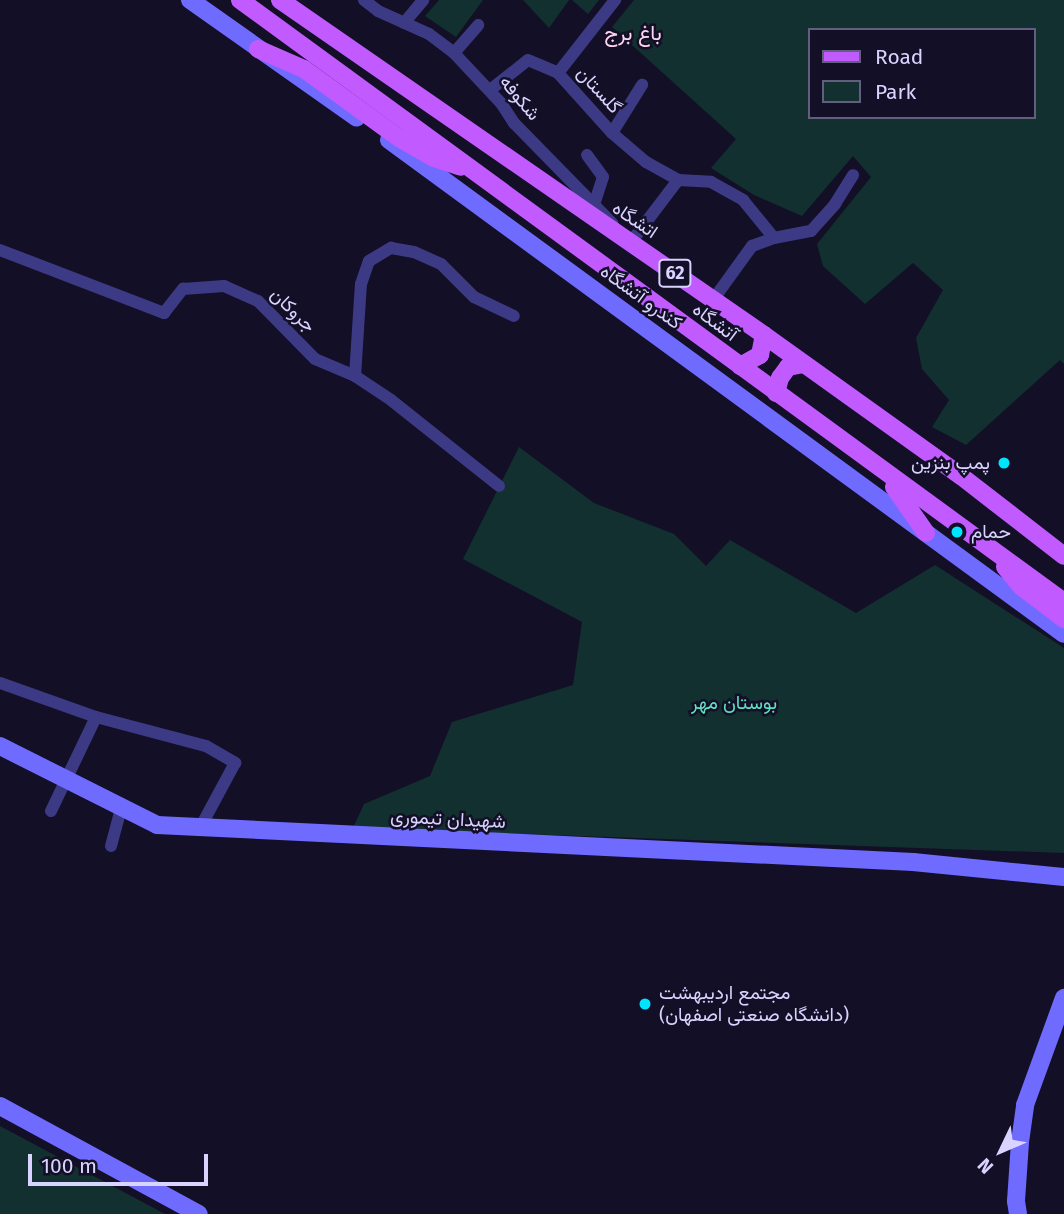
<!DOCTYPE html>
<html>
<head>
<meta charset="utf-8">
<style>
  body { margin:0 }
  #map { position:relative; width:1064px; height:1214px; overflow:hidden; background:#130f26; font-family:"Fira Sans",Vazirmatn,sans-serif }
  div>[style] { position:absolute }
  .green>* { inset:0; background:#12302f }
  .street>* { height:12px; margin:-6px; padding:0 6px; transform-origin:6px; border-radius:6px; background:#3d3a85 }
  .secondary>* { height:18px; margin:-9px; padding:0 9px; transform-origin:9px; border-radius:9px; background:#6f6bff }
  .primary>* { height:18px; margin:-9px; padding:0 9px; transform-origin:9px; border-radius:9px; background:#c25bff }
  .dots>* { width:19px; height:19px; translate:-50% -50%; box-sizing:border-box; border:4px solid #130f26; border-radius:50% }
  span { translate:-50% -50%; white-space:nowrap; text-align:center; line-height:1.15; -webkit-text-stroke:5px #130f26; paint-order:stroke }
  .shield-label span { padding:2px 5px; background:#130f26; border:2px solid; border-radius:5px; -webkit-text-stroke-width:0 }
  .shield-label { font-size:18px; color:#d9d4ff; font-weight:700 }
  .street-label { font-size:19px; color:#d9d4ff }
  .poi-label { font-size:19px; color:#d9d4ff }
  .right { translate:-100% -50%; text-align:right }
  .left { translate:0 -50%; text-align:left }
  .park-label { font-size:19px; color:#5fe0c0 }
  .neighbourhood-label { font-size:21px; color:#ffd6f0 }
  .legend { position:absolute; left:808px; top:28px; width:228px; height:91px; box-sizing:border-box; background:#130f26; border:2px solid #625e7d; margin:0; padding:9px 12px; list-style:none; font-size:21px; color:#d9d4ff }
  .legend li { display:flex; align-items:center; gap:14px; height:35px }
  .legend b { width:35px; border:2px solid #625e7d }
  .north { position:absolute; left:966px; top:1116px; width:70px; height:70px; -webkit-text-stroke:5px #130f26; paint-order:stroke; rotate:226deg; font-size:19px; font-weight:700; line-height:28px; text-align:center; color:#d9d4ff }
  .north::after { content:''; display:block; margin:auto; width:24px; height:32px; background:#d9d4ff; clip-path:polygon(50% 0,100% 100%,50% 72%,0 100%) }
  .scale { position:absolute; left:28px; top:1154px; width:180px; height:32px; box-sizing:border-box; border:4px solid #d9d4ff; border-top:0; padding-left:9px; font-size:21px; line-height:24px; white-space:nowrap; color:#d9d4ff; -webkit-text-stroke:5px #130f26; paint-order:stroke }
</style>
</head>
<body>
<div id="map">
  <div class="green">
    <div style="clip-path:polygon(439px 0,483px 0,456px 37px,425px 16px)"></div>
    <div style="clip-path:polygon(523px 0,569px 0,549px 28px)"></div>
    <div style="clip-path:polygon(572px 0,599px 0,588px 14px)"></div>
    <div style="clip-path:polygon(evenodd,634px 0,1064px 0,1064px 364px,1060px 360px,966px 445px,932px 427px,949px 400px,922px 369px,916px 338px,943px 290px,913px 263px,865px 304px,823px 266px,817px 244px,871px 177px,853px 156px,802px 216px,754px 195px,711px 168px,736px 139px,612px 27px,634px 0,810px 30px,1034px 30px,1034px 117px,810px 117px,810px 30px)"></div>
    <div style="clip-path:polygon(519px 447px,594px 503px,674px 534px,706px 566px,730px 540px,856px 613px,935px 565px,1064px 648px,1064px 853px,353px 828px,364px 804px,430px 776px,452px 722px,573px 685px,582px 622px,463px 559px)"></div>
    <div style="clip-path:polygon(0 1126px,165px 1214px,0 1214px)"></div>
  </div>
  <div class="street">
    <div style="left:364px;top:0;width:18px;rotate:38deg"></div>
    <div style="left:378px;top:11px;width:56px;rotate:24.3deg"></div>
    <div style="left:429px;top:34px;width:31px;rotate:37deg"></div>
    <div style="left:454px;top:53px;width:69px;rotate:46.8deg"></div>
    <div style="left:501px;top:103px;width:24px;rotate:57deg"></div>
    <div style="left:514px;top:123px;width:141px;rotate:45.6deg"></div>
    <div style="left:404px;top:23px;width:30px;rotate:-50deg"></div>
    <div style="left:454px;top:53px;width:37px;rotate:-49deg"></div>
    <div style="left:558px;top:73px;width:93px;rotate:-52deg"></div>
    <div style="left:490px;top:90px;width:48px;rotate:-38.3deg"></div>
    <div style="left:528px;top:60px;width:33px;rotate:23deg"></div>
    <div style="left:558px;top:73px;width:81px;rotate:48deg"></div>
    <div style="left:612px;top:133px;width:45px;rotate:40.5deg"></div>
    <div style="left:646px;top:162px;width:37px;rotate:29deg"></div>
    <div style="left:612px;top:133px;width:57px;rotate:-58deg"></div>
    <div style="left:587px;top:155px;width:27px;rotate:54deg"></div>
    <div style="left:603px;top:177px;width:28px;rotate:108deg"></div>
    <div style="left:626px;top:237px;width:7px;rotate:45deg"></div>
    <div style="left:631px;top:242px;width:78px;rotate:-52.8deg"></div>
    <div style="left:678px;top:180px;width:33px;rotate:3deg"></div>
    <div style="left:711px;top:182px;width:37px;rotate:29deg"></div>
    <div style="left:743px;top:200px;width:49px;rotate:50.8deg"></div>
    <div style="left:0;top:250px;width:176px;rotate:21deg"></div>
    <div style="left:164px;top:313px;width:31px;rotate:-52deg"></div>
    <div style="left:183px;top:289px;width:41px;rotate:-4.2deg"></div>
    <div style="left:224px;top:286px;width:37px;rotate:24deg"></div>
    <div style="left:258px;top:301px;width:81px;rotate:45.5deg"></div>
    <div style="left:315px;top:359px;width:43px;rotate:23deg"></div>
    <div style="left:355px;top:376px;width:43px;rotate:33.7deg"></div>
    <div style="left:391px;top:400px;width:138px;rotate:38.5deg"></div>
    <div style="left:713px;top:300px;width:67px;rotate:-54.2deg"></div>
    <div style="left:752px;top:246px;width:23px;rotate:-20deg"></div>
    <div style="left:774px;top:238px;width:38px;rotate:-11deg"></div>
    <div style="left:811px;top:231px;width:36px;rotate:-48deg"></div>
    <div style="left:835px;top:204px;width:34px;rotate:-58deg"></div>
    <div style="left:355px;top:376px;width:92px;rotate:-86.3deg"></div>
    <div style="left:361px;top:284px;width:24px;rotate:-71deg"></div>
    <div style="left:369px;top:261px;width:26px;rotate:-31deg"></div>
    <div style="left:391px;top:248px;width:23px;rotate:10deg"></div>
    <div style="left:414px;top:252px;width:30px;rotate:24deg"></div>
    <div style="left:441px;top:264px;width:47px;rotate:45deg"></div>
    <div style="left:474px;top:297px;width:44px;rotate:25.4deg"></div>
    <div style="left:0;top:683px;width:102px;rotate:19.5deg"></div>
    <div style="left:96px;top:717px;width:114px;rotate:14.8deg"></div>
    <div style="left:206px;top:746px;width:34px;rotate:30deg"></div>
    <div style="left:235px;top:763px;width:74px;rotate:118.3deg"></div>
    <div style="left:51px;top:811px;width:104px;rotate:-64.4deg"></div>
    <div style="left:111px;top:846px;width:39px;rotate:-75deg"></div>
  </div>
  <div class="secondary">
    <div style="left:190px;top:0;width:204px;rotate:35.2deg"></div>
    <div style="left:389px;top:140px;width:836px;rotate:36.2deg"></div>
    <div style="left:0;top:746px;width:176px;rotate:26.7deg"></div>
    <div style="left:157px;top:825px;width:757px;rotate:2.8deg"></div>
    <div style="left:913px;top:862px;width:152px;rotate:5.7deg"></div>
    <div style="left:0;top:1106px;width:226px;rotate:28.5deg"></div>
    <div style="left:1018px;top:1214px;width:13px;rotate:-99deg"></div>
    <div style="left:1016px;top:1201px;width:59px;rotate:-86.1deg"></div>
    <div style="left:1020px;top:1142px;width:37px;rotate:-82deg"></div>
    <div style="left:1025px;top:1105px;width:114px;rotate:-70deg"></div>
  </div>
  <div class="primary">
    <div style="left:240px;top:0;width:1020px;rotate:36.15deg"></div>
    <div style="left:280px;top:0;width:589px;rotate:34.69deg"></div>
    <div style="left:764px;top:335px;width:242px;rotate:35.6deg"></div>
    <div style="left:961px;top:476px;width:130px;rotate:37.8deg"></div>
    <div style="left:258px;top:49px;width:50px;rotate:23.5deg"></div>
    <div style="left:304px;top:69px;width:117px;rotate:36deg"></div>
    <div style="left:399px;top:138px;width:40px;rotate:29.7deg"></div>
    <div style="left:434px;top:158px;width:28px;rotate:18deg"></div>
    <div style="left:740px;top:366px;width:23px;rotate:-29deg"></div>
    <div style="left:760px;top:355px;width:20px;rotate:-79deg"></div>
    <div style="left:776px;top:393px;width:16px;rotate:-75deg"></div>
    <div style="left:780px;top:378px;width:14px;rotate:-54deg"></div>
    <div style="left:788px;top:367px;width:16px;rotate:-11deg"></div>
    <div style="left:894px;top:487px;width:56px;rotate:55.2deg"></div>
    <div style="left:1005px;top:567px;width:26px;rotate:50deg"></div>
    <div style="left:1022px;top:587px;width:53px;rotate:37.3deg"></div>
  </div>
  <div class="dots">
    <div style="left:1004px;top:463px;background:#00e5ff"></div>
    <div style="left:957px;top:532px;background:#00e5ff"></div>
    <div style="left:645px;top:1004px;background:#00e5ff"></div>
  </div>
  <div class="shield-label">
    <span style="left:675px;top:273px">62</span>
  </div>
  <div class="street-label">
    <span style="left:599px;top:90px;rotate:48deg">گلستان</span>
    <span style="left:520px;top:98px;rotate:50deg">شکوفه</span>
    <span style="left:635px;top:220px;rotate:34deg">اتشگاه</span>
    <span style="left:641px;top:297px;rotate:36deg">کندرو آتشگاه</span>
    <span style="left:293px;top:310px;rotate:44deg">جروکان</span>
    <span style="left:715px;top:322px;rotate:37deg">آتشگاه</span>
    <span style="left:448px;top:819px;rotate:3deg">شهیدان تیموری</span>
  </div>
  <div class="poi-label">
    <span class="right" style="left:990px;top:463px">پمپ بنزین</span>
    <span class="left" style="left:971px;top:532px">حمام</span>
    <span class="left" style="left:659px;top:1004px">مجتمع اردیبهشت<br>(دانشگاه صنعتی اصفهان)</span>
  </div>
  <div class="park-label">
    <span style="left:734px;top:703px">بوستان مهر</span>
  </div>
  <div class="neighbourhood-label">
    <span style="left:633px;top:33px">باغ برج</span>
  </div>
  <ul class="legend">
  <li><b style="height:9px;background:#c25bff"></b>Road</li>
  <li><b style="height:19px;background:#12302f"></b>Park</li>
  </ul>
  <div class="north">N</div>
  <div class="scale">100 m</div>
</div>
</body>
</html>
